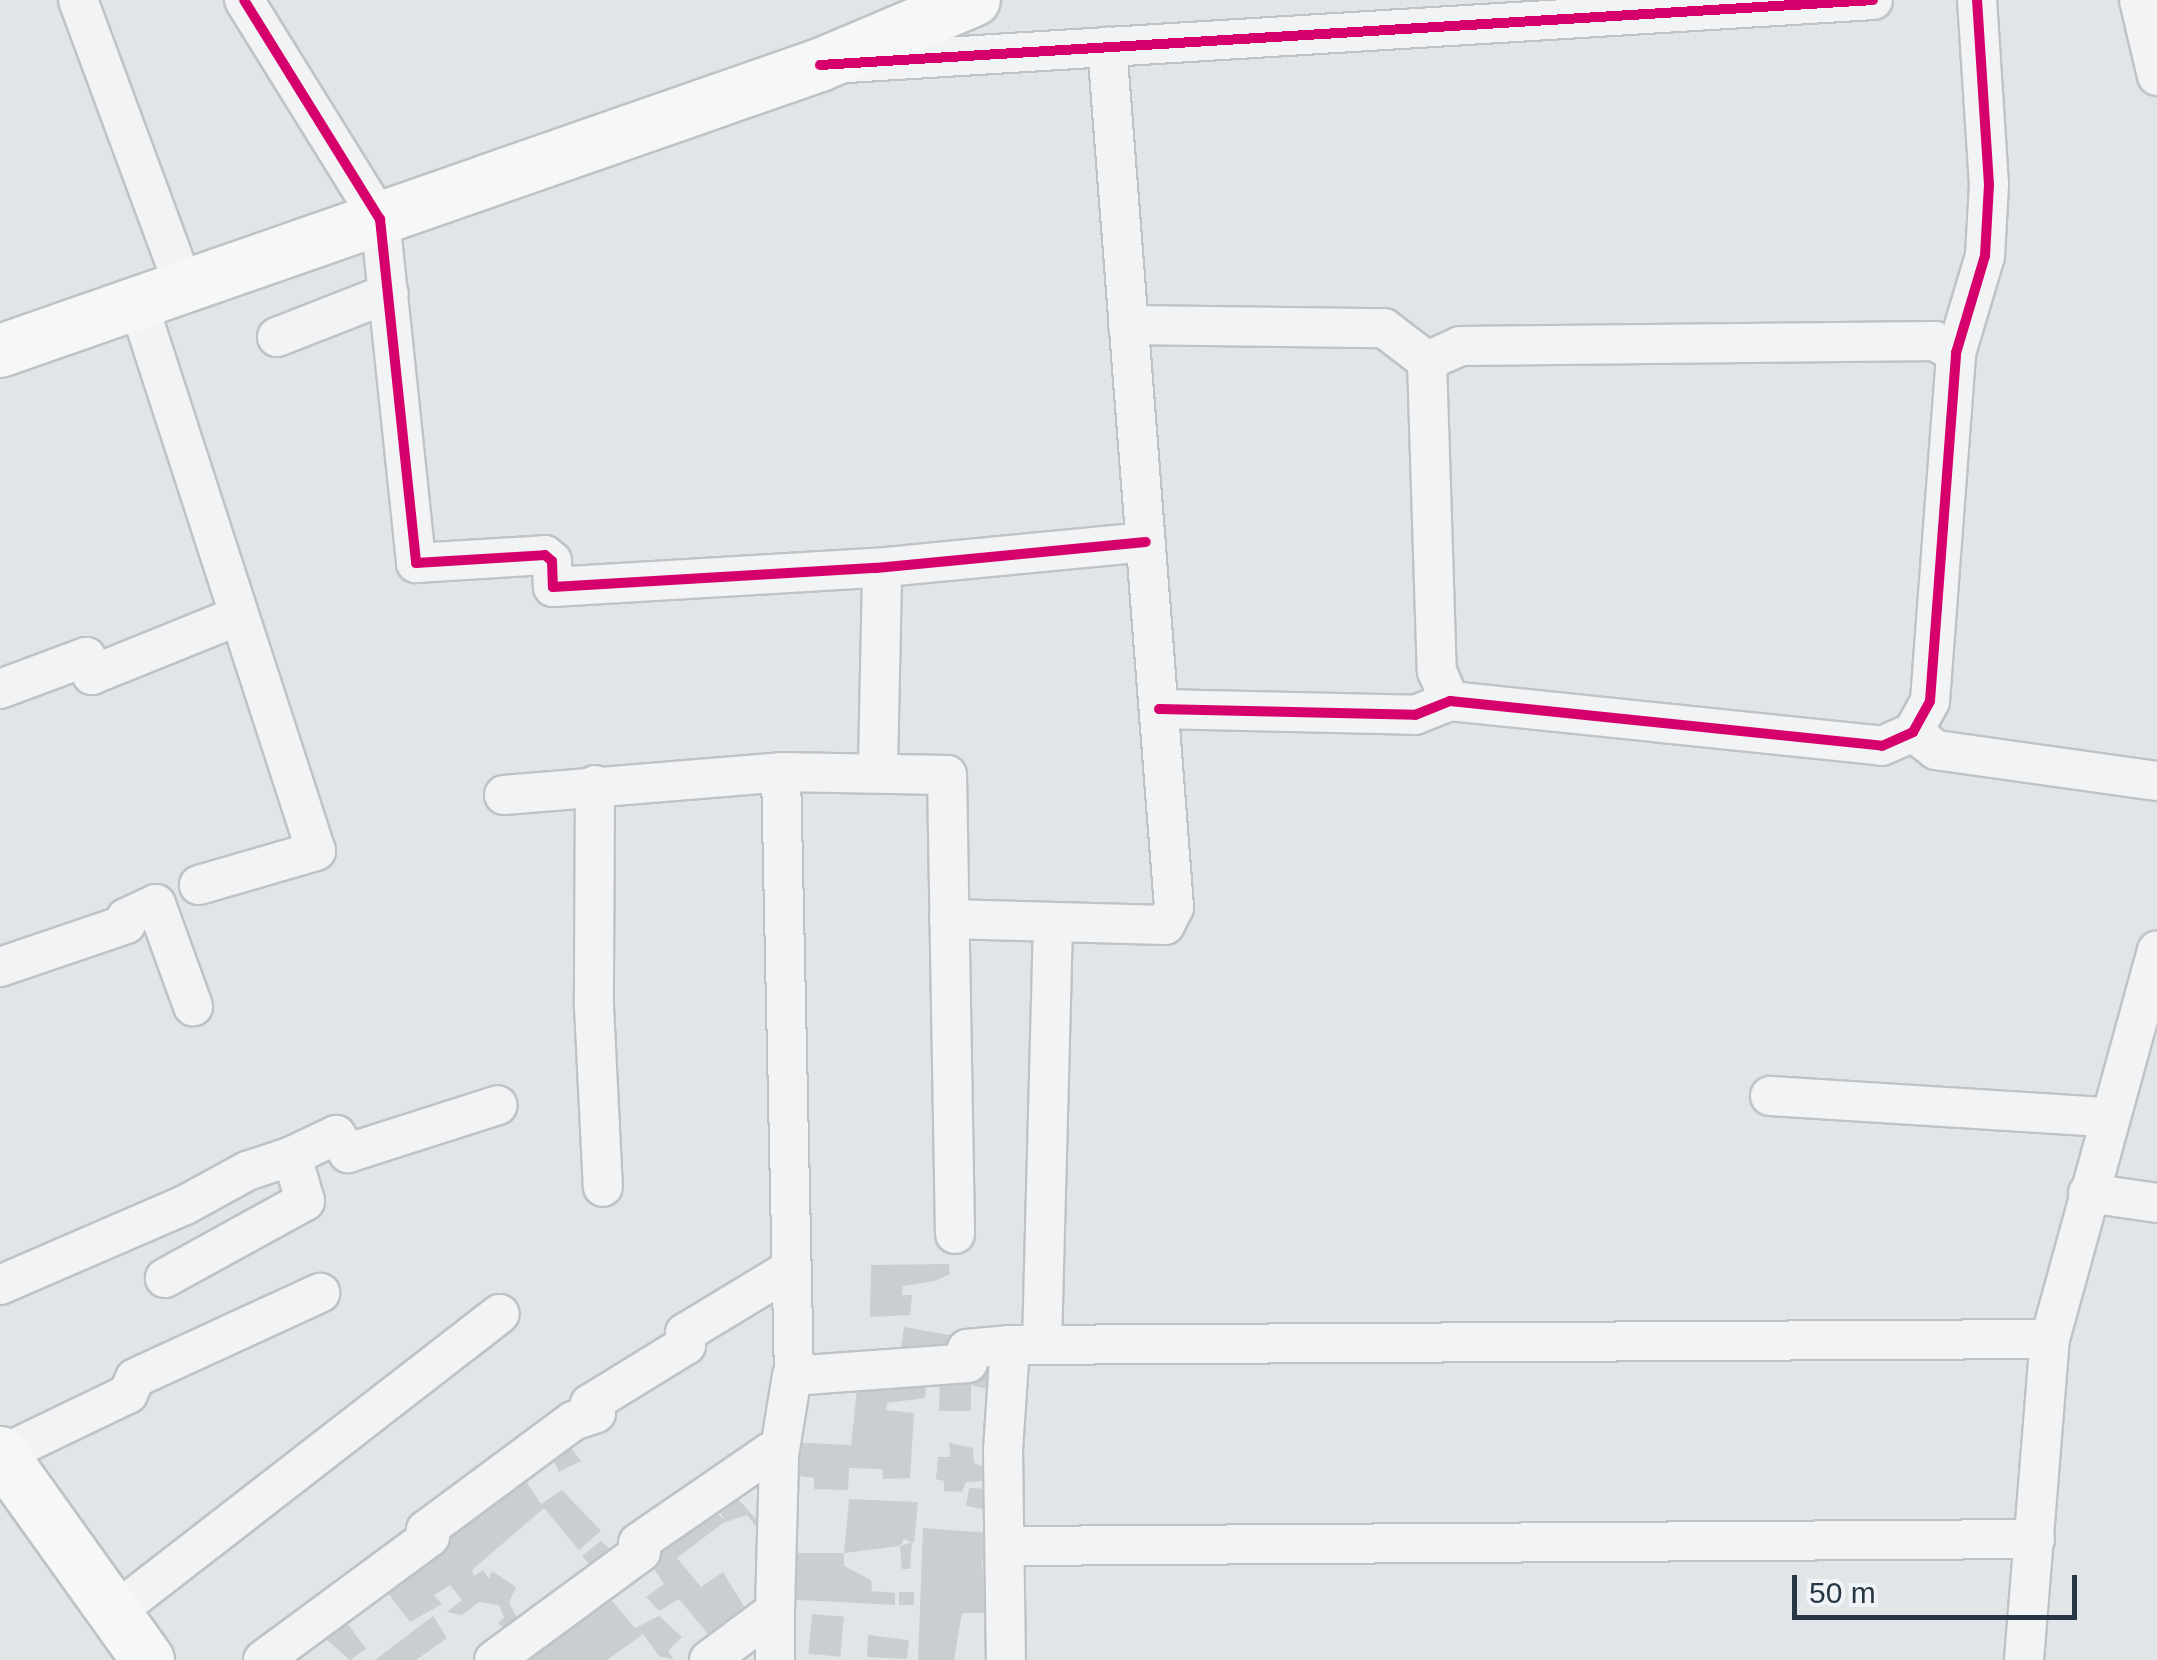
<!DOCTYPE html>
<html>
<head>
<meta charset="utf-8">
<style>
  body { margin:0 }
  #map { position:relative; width:2157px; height:1660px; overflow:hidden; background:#e2e5e8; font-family:Helvetica,sans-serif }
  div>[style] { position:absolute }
  .building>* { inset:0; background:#caced1; transform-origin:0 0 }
  .roads { filter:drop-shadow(2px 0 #c0c3c6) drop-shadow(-2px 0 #c0c3c6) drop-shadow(0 2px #c0c3c6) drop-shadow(0 -2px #c0c3c6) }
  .street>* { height:38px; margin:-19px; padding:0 19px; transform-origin:19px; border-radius:19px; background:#f2f3f4 }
  .secondary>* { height:52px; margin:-26px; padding:0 26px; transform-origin:26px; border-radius:26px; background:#f6f7f7 }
  .cycleway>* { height:10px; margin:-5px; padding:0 5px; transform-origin:5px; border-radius:5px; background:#d6006c }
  span { translate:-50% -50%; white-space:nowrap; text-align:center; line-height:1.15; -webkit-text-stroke:8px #f0f4f8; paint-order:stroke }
  .scale { position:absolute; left:1792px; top:1575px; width:285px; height:45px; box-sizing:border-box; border:5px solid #263644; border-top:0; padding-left:12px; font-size:30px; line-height:35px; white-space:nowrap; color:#263644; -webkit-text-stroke:8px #f0f4f8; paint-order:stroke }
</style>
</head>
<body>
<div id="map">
  <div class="building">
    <div style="clip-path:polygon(949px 1264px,950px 1274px,935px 1281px,903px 1286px,902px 1295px,912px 1295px,910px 1315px,870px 1317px,871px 1265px)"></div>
    <div style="clip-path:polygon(904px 1327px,955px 1336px,954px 1353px,900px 1357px)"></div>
    <div style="clip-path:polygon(1001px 1354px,1000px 1392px,971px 1385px,971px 1411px,939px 1411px,940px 1375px)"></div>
    <div style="clip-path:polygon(927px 1377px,925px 1398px,887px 1403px,886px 1410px,914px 1413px,910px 1478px,883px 1479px,882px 1469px,849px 1468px,848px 1490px,814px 1489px,814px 1478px,782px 1474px,786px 1442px,851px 1445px,858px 1380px)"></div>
    <div style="clip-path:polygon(567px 1442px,581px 1461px,559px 1472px,548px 1449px)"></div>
    <div style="clip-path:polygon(949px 1443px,973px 1448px,974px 1463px,986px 1468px,985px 1481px,966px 1482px,962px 1492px,944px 1491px,944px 1481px,936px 1479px,938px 1457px,950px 1457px)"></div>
    <div style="clip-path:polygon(521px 1474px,541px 1504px,562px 1490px,601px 1531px,579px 1550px,544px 1508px,472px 1570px,474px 1576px,483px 1570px,489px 1579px,492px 1571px,516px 1587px,509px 1602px,519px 1622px,507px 1632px,498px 1623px,504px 1617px,499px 1605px,479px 1602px,462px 1615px,447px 1612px,462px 1600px,450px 1585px,434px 1595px,442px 1604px,410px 1622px,381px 1584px)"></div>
    <div style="clip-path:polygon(758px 1481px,738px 1499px,758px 1521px,757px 1528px,747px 1515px,723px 1523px,677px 1558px,701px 1587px,723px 1572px,746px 1610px,713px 1640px,679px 1599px,659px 1611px,646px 1597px,664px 1584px,646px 1556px,714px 1511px,725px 1520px,711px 1499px)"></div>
    <div style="clip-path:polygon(969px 1488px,995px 1489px,993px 1511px,966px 1506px)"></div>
    <div style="clip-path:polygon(849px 1499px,918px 1502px,914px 1543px,904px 1539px,900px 1546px,844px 1553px)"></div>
    <div style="clip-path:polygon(923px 1528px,989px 1533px,982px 1564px,986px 1613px,962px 1613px,954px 1660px,918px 1660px)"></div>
    <div style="clip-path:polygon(601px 1541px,618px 1556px,597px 1573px,582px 1556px)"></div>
    <div style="clip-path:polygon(912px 1542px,910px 1569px,902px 1569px,900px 1546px)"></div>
    <div style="clip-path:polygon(781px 1553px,844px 1553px,844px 1566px,871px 1580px,872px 1591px,895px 1593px,895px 1605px,779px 1599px)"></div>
    <div style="clip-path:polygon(602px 1589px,635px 1628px,659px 1616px,682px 1637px,668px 1651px,674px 1660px,659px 1656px,643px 1634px,607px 1660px,530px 1660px,520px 1648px)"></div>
    <div style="left:914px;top:1592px;width:13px;height:15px;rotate:90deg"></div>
    <div style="left:812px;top:1614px;width:32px;height:40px;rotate:5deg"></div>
    <div style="clip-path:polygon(342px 1616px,366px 1649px,350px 1660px,319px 1633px)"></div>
    <div style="clip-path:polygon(433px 1616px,447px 1638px,416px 1660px,375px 1660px)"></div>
    <div style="clip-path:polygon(868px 1635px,909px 1640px,907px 1659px,867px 1657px)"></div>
  </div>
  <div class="roads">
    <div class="street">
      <div style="left:78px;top:0;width:306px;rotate:69.7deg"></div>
      <div style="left:244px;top:0;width:258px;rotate:58.2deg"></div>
      <div style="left:380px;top:219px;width:346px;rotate:84deg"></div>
      <div style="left:416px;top:563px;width:129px;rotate:-3.5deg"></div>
      <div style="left:545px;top:555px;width:9px;rotate:41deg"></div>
      <div style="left:552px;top:561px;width:26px;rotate:88deg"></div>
      <div style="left:553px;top:587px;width:324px;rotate:-3.4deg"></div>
      <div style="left:876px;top:568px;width:271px;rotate:-5.5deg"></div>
      <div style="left:2139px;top:0;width:78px;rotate:76.7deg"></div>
      <div style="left:847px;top:63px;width:1028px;rotate:-3.51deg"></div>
      <div style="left:138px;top:303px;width:576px;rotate:72.01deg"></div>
      <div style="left:316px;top:851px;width:122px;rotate:163.8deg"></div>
      <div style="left:1128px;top:325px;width:256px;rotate:0.7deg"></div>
      <div style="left:1384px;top:328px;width:54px;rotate:37.5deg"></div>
      <div style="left:1427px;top:361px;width:310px;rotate:88.2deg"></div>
      <div style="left:1437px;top:671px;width:33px;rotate:67deg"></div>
      <div style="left:277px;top:337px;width:120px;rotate:-21.4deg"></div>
      <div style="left:1427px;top:361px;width:36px;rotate:-24deg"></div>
      <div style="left:1460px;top:346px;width:475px;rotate:-0.6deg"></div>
      <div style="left:1935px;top:341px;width:24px;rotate:30deg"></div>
      <div style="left:876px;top:568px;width:10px;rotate:53deg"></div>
      <div style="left:882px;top:576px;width:194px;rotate:91.2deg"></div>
      <div style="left:0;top:689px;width:92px;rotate:-20.4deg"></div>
      <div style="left:86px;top:657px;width:19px;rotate:72deg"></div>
      <div style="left:92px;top:675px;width:157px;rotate:-22deg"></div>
      <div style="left:1159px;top:709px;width:256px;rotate:1.3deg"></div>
      <div style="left:1415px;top:715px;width:38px;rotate:-22deg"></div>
      <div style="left:1450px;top:701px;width:434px;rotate:5.9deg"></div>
      <div style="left:1882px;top:746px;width:34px;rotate:-24deg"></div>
      <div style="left:1913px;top:732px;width:35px;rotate:-61deg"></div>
      <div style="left:1930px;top:701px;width:349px;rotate:-85.7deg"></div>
      <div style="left:1956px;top:353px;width:101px;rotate:-73.4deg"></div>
      <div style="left:1985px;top:256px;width:71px;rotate:-86.8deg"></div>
      <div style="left:1989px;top:185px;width:185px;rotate:-93.7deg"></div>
      <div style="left:1913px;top:732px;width:29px;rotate:38deg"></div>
      <div style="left:1936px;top:750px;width:223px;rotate:8deg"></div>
      <div style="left:781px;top:772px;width:604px;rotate:88.77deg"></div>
      <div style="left:595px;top:785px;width:221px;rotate:90.3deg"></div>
      <div style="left:594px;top:1006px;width:181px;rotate:87.2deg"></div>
      <div style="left:504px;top:795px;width:278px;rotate:-4.7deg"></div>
      <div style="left:781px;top:772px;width:166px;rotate:1deg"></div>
      <div style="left:947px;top:775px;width:459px;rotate:89deg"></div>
      <div style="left:949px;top:919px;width:216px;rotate:1.6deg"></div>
      <div style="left:1165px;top:925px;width:20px;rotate:-63deg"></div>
      <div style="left:1174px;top:907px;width:863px;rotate:-94.45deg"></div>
      <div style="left:0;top:967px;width:133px;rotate:-18.8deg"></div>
      <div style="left:126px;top:924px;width:6px;rotate:-90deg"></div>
      <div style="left:126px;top:918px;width:33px;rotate:-25deg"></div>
      <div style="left:156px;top:904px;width:109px;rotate:70.1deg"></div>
      <div style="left:1770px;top:1096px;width:339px;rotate:3.6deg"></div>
      <div style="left:292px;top:1156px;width:49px;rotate:-25.5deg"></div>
      <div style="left:336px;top:1135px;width:22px;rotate:56deg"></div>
      <div style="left:348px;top:1153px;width:157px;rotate:-17.7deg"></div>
      <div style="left:2088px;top:1193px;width:70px;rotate:8.2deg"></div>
      <div style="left:0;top:1285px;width:202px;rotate:-23.4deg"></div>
      <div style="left:185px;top:1205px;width:71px;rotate:-28.7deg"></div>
      <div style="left:247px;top:1171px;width:47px;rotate:-18.4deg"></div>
      <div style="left:292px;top:1156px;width:47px;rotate:73.9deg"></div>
      <div style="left:305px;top:1201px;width:160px;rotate:151.2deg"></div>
      <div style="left:1042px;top:1344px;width:422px;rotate:-88.5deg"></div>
      <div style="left:1010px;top:1345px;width:1040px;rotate:-0.33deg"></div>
      <div style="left:1px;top:1455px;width:141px;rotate:-25.7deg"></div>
      <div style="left:128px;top:1394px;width:17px;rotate:-66deg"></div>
      <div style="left:135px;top:1378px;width:204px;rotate:-24.7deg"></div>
      <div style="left:1008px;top:1546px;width:1027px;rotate:-0.39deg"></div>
      <div style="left:775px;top:1611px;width:49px;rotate:90deg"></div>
      <div style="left:114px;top:1613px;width:488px;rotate:-37.8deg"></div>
      <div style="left:263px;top:1660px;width:207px;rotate:-36.4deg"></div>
      <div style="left:430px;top:1537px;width:8px;rotate:-120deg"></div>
      <div style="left:426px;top:1530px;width:183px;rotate:-36.6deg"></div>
      <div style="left:573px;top:1421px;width:24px;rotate:-19deg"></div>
      <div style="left:596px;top:1413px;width:11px;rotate:-124deg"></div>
      <div style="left:590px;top:1404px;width:113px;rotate:-31.6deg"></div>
      <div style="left:686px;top:1345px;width:12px;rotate:-95deg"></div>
      <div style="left:685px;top:1333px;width:122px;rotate:-31.2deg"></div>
      <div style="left:494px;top:1660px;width:182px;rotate:-36.3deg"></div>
      <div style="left:641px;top:1552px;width:9px;rotate:-108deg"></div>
      <div style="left:638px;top:1543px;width:159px;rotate:-34.5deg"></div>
      <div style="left:769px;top:1453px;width:10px;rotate:11deg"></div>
      <div style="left:779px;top:1455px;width:80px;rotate:-80.7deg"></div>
      <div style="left:792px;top:1376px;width:176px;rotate:-4.2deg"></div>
      <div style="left:968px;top:1363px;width:14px;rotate:-94deg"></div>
      <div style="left:967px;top:1349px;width:43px;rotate:-5.3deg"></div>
      <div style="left:1010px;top:1345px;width:105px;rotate:93.8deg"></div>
      <div style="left:1003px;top:1450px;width:210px;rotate:89.2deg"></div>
      <div style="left:709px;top:1660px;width:82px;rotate:-36.6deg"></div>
      <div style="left:775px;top:1611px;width:156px;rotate:-88.5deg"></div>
      <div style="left:2024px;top:1660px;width:322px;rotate:-85.4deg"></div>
      <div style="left:2050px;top:1339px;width:403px;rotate:-74.6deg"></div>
    </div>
    <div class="secondary">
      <div style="left:0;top:351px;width:868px;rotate:-19.23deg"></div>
      <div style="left:820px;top:65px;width:167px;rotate:-22.9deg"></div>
      <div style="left:0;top:1453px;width:254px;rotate:54.4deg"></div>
    </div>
  </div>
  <div class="cycleway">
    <div style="left:244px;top:0;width:258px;rotate:58.2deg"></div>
    <div style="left:380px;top:219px;width:346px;rotate:84deg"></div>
    <div style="left:416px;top:563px;width:129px;rotate:-3.5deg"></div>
    <div style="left:545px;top:555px;width:9px;rotate:41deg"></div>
    <div style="left:552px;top:561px;width:26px;rotate:88deg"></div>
    <div style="left:553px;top:587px;width:324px;rotate:-3.4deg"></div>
    <div style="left:876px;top:568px;width:271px;rotate:-5.5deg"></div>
    <div style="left:820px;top:65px;width:1055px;rotate:-3.53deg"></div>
    <div style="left:1159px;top:709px;width:256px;rotate:1.3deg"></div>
    <div style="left:1415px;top:715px;width:38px;rotate:-22deg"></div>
    <div style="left:1450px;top:701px;width:434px;rotate:5.9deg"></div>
    <div style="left:1882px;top:746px;width:34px;rotate:-24deg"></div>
    <div style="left:1913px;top:732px;width:35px;rotate:-61deg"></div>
    <div style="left:1930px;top:701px;width:349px;rotate:-85.7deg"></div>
    <div style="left:1956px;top:353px;width:101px;rotate:-73.4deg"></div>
    <div style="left:1985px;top:256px;width:71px;rotate:-86.8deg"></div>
    <div style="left:1989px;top:185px;width:185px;rotate:-93.7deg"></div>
  </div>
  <div class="scale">50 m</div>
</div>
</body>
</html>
